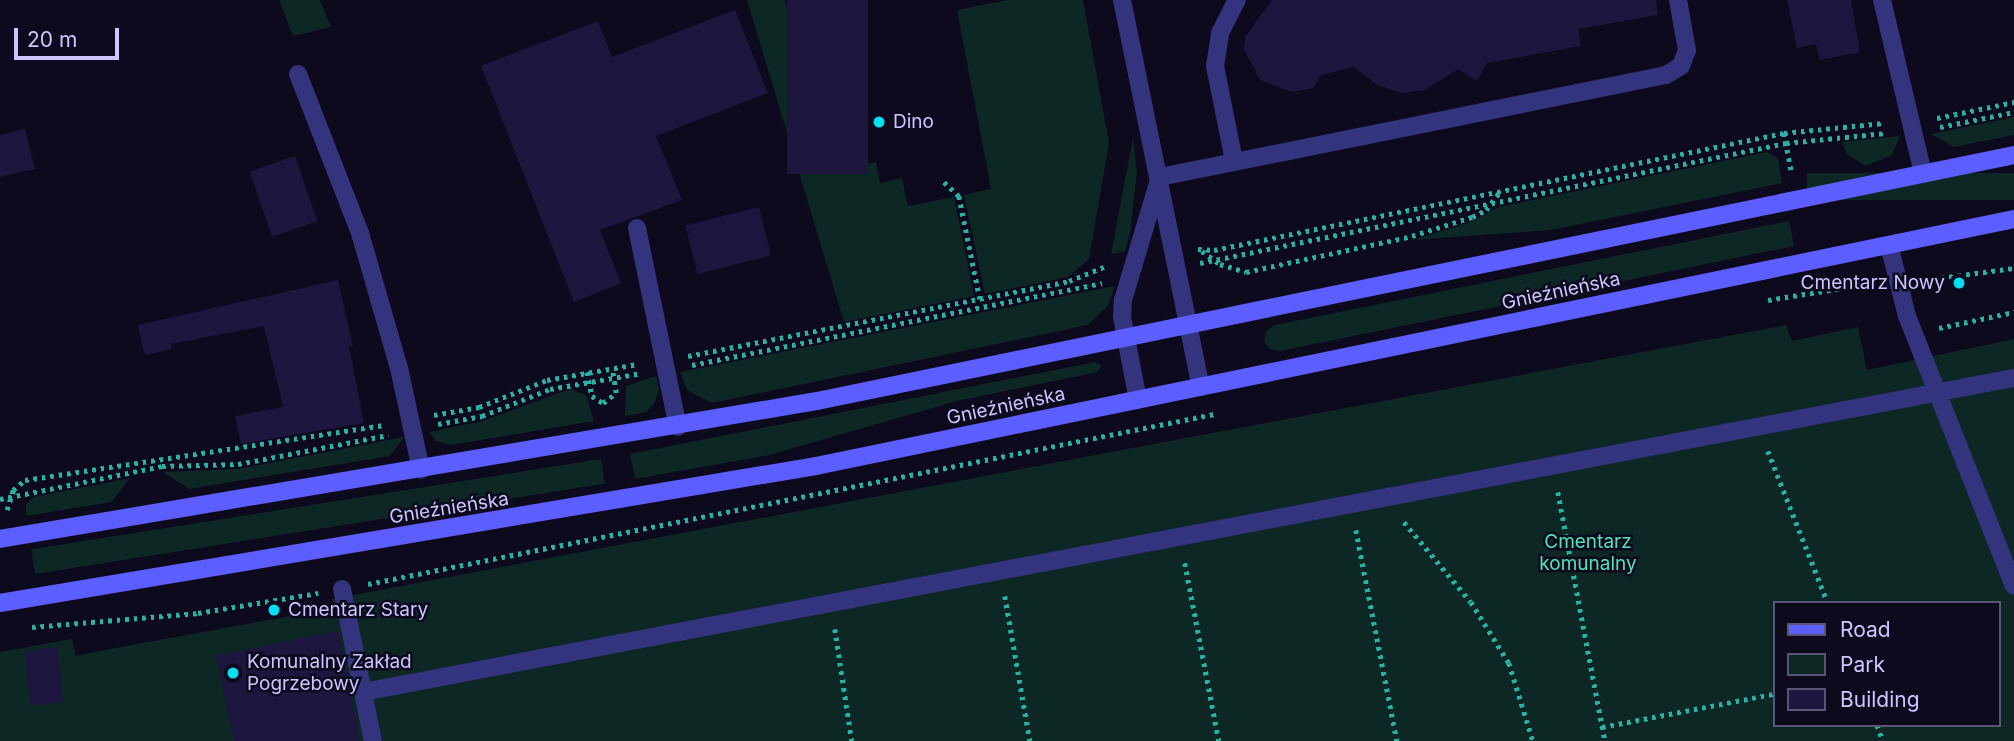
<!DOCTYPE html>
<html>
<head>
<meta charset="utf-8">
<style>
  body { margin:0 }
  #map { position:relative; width:2014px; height:741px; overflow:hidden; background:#0d0a1d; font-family:Inter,sans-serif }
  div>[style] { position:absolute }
  .green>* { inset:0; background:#0d2725; transform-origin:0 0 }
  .building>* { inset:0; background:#1d163f; transform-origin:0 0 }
  .path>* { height:4.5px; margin-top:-2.25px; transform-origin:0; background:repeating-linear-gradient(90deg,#27b3a6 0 3.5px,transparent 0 8.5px) }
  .service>* { height:18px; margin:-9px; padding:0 9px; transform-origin:9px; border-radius:9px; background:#34337e }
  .minor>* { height:18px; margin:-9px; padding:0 9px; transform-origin:9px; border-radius:9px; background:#34337e }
  .secondary>* { height:18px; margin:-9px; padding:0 9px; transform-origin:9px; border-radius:9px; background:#5d5eff }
  .dots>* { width:19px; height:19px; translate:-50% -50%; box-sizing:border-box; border:4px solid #0d0a1d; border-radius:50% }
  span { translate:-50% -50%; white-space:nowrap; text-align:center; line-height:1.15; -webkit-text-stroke:5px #0d0a1d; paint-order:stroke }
  .poi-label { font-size:19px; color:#cbc6ff }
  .left { translate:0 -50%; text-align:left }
  .right { translate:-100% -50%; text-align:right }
  .street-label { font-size:19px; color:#cbc6ff }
  .park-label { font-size:19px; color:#4ee4ba }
  .legend { position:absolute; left:1773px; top:601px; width:228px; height:126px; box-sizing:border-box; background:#0d0a1d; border:2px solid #595577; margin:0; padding:9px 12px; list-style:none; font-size:21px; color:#cbc6ff }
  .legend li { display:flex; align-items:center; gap:14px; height:35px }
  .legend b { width:35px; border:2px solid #595577 }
  .scale { position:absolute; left:14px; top:28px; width:105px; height:32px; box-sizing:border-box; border:4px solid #cbc6ff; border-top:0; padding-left:9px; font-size:21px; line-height:24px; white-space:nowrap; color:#cbc6ff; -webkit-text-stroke:5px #0d0a1d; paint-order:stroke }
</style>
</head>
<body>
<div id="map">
  <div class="green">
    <div style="clip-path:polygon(279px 0,320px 0,331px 27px,293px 36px)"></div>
    <div style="clip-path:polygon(747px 0,785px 0,819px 174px,876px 162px,880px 183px,902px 178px,908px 206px,954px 197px,974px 296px,844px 322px)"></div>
    <div style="clip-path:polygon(1007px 0,1083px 0,1109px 143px,1089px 259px,1068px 277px,985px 294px,964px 195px,991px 189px,957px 10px)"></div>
    <div style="clip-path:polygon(2014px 117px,2014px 135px,1954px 147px,1931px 134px)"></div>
    <div style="clip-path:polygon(1900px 136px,1892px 155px,1865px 166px,1847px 154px,1842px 142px)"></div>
    <div style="clip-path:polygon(1133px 138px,1137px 171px,1130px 233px,1125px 252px,1111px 254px)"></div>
    <div style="clip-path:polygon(1767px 152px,1778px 159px,1782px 183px,1551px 230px,1413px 240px,1470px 222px,1499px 207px)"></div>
    <div style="left:2014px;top:173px;width:27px;height:207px;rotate:90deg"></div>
    <div style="clip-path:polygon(1789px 221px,1794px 246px,1280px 351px,1270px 349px,1264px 341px,1266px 331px,1275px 325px)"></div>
    <div style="clip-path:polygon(1115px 286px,1108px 306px,1088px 325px,712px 403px,687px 390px,680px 372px)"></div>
    <div style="clip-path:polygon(evenodd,1786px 325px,1792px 341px,1858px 327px,1867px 370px,2014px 339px,2014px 741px,0 741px,0 652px,72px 639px,76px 656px,99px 651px,333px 608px,332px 599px,1786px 325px,1774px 603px,1998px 603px,1998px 725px,1774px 725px,1774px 603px)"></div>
    <div style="clip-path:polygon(1095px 362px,1101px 365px,1098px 372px,957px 401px,769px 455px,635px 479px,630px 454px)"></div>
    <div style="clip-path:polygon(656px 376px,659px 390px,654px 404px,646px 412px,625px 416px,626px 386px)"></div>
    <div style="clip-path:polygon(570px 389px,586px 395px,594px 421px,451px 445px,436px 441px,429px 432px,483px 421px)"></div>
    <div style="clip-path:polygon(404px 437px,390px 456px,189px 489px,163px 472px,238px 469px)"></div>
    <div style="left:601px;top:459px;width:25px;height:577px;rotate:81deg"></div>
    <div style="clip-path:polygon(130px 478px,112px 502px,26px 516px,26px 505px,33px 497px)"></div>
  </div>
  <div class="building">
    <div style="left:787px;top:0;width:81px;height:174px"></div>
    <div style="clip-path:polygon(1272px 0,1656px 0,1658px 15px,1578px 29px,1581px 46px,1487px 63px,1477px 81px,1458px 69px,1425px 90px,1402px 93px,1377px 85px,1354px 67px,1321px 75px,1313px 88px,1292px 92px,1260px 80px,1244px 49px,1245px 37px)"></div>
    <div style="clip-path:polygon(1787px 0,1851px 0,1860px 52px,1820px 60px,1816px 44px,1797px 48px)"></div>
    <div style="clip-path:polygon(735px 10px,768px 93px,656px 136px,682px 200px,600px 230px,621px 283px,574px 302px,481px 66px,598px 21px,612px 57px)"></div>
    <div style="clip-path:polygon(25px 129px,35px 169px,0 177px,0 135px)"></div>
    <div style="left:295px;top:156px;width:69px;height:48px;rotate:71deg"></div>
    <div style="left:759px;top:207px;width:50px;height:76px;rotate:76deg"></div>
    <div style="clip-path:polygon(338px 280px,353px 346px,349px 347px,364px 423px,241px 444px,235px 416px,283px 407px,264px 326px,171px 344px,172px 349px,146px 355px,143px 349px,138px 325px)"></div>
    <div style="clip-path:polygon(338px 631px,360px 741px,234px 741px,216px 656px)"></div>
    <div style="left:57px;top:647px;width:55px;height:33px;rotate:83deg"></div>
  </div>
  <div class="path">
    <div style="left:1937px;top:118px;width:79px;rotate:-11.7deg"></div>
    <div style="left:1940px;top:127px;width:76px;rotate:-11.5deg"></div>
    <div style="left:1784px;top:133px;width:42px;rotate:79deg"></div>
    <div style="left:944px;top:182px;width:21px;rotate:43deg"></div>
    <div style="left:959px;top:196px;width:105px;rotate:78.5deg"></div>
    <div style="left:1198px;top:249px;width:16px;rotate:4deg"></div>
    <div style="left:1214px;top:250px;width:582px;rotate:-11.6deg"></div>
    <div style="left:1784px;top:133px;width:100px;rotate:-5.7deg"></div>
    <div style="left:1202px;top:251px;width:22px;rotate:36deg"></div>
    <div style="left:1220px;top:264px;width:27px;rotate:17deg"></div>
    <div style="left:1246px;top:272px;width:170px;rotate:-12.2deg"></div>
    <div style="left:1412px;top:236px;width:63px;rotate:-17.6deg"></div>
    <div style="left:1472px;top:217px;width:16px;rotate:-27deg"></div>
    <div style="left:1486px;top:210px;width:21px;rotate:-53deg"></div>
    <div style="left:1200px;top:263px;width:598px;rotate:-11.57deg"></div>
    <div style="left:1786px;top:143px;width:100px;rotate:-5.7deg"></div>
    <div style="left:1924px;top:280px;width:91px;rotate:-7.6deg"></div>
    <div style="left:1768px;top:300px;width:106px;rotate:-9.2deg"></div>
    <div style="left:1939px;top:328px;width:77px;rotate:-12deg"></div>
    <div style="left:688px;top:356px;width:388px;rotate:-11.1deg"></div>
    <div style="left:1069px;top:281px;width:40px;rotate:-22deg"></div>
    <div style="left:692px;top:365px;width:418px;rotate:-11.3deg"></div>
    <div style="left:587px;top:372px;width:25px;rotate:78deg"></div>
    <div style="left:592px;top:396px;width:13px;rotate:32deg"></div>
    <div style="left:603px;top:403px;width:16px;rotate:-38deg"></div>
    <div style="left:616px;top:393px;width:25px;rotate:-99deg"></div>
    <div style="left:434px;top:415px;width:46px;rotate:-10.1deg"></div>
    <div style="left:479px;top:407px;width:73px;rotate:-21.7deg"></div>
    <div style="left:547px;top:380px;width:92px;rotate:-10deg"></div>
    <div style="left:438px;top:424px;width:45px;rotate:-10.3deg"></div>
    <div style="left:482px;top:416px;width:73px;rotate:-21.7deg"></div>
    <div style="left:550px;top:389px;width:93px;rotate:-9.9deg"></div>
    <div style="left:1768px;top:451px;width:163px;rotate:68.5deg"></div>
    <div style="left:1558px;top:492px;width:253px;rotate:79.3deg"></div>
    <div style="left:0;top:499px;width:165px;rotate:-11.5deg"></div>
    <div style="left:162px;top:466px;width:76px;rotate:-1.5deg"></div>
    <div style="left:238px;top:464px;width:153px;rotate:-10.9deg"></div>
    <div style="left:7px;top:510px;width:21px;rotate:-73deg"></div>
    <div style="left:13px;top:490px;width:16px;rotate:-40deg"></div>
    <div style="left:25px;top:480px;width:363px;rotate:-8.7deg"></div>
    <div style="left:1404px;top:522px;width:104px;rotate:50.1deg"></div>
    <div style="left:1471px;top:602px;width:72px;rotate:58.1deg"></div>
    <div style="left:1509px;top:663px;width:82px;rotate:72.9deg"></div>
    <div style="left:1356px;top:530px;width:215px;rotate:79deg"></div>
    <div style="left:1185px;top:563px;width:181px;rotate:79.2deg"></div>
    <div style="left:368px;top:584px;width:863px;rotate:-11.36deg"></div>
    <div style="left:1005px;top:596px;width:147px;rotate:80.2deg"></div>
    <div style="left:32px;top:627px;width:167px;rotate:-4.8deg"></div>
    <div style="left:198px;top:613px;width:122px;rotate:-9.5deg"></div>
    <div style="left:835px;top:629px;width:113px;rotate:81.4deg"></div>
    <div style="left:1877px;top:725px;width:17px;rotate:69deg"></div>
    <div style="left:1602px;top:727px;width:175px;rotate:-10.9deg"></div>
  </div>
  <div class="service">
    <div style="left:1882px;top:0;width:179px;rotate:76.7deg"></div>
    <div style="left:298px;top:74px;width:171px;rotate:68.7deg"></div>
    <div style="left:360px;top:233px;width:141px;rotate:73.9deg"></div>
    <div style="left:399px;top:368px;width:104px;rotate:77.8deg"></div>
    <div style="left:1234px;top:161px;width:97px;rotate:-101.3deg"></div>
    <div style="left:1215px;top:66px;width:33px;rotate:-81deg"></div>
    <div style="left:1220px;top:33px;width:37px;rotate:-63deg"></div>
    <div style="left:1160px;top:177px;width:516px;rotate:-11.4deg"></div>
    <div style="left:1666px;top:75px;width:17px;rotate:-31deg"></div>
    <div style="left:1681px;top:66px;width:17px;rotate:-69deg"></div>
    <div style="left:1687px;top:50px;width:51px;rotate:-100.2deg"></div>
    <div style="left:637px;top:228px;width:203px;rotate:78.4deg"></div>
    <div style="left:1889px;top:245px;width:73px;rotate:75.8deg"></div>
    <div style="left:1907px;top:316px;width:290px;rotate:68.4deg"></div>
    <div style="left:342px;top:589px;width:155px;rotate:78.5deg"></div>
    <div style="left:363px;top:692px;width:1681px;rotate:-10.77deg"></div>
  </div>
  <div class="minor">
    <div style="left:1122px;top:0;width:395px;rotate:78.5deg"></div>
    <div style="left:1138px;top:400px;width:85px;rotate:-100.9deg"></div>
    <div style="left:1122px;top:317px;width:17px;rotate:-87deg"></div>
    <div style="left:1123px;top:300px;width:125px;rotate:-73.3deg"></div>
  </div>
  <div class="secondary">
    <div style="left:0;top:539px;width:829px;rotate:-9.59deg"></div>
    <div style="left:817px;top:401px;width:1222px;rotate:-11.61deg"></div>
    <div style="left:0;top:603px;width:827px;rotate:-9.53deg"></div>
    <div style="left:816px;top:466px;width:1223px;rotate:-11.65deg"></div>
  </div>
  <div class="dots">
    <div style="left:879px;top:122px;background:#00e0f1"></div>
    <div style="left:1959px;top:283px;background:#00e0f1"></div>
    <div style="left:274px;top:610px;background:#00e0f1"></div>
    <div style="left:233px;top:673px;background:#00e0f1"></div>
  </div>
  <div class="poi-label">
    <span class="left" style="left:893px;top:122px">Dino</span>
    <span class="right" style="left:1945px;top:283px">Cmentarz Nowy</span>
    <span class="left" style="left:288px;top:610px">Cmentarz Stary</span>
    <span class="left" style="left:247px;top:673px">Komunalny Zakład<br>Pogrzebowy</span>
  </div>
  <div class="street-label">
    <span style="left:1561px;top:291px;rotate:-12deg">Gnieźnieńska</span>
    <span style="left:1006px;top:406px;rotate:-12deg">Gnieźnieńska</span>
    <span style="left:449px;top:508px;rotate:-9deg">Gnieźnieńska</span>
  </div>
  <div class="park-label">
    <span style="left:1588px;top:553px">Cmentarz<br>komunalny</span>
  </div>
  <ul class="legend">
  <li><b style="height:9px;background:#5d5eff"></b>Road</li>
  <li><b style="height:19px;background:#0d2725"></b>Park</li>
  <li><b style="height:19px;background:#1d163f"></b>Building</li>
  </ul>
  <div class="scale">20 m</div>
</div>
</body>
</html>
